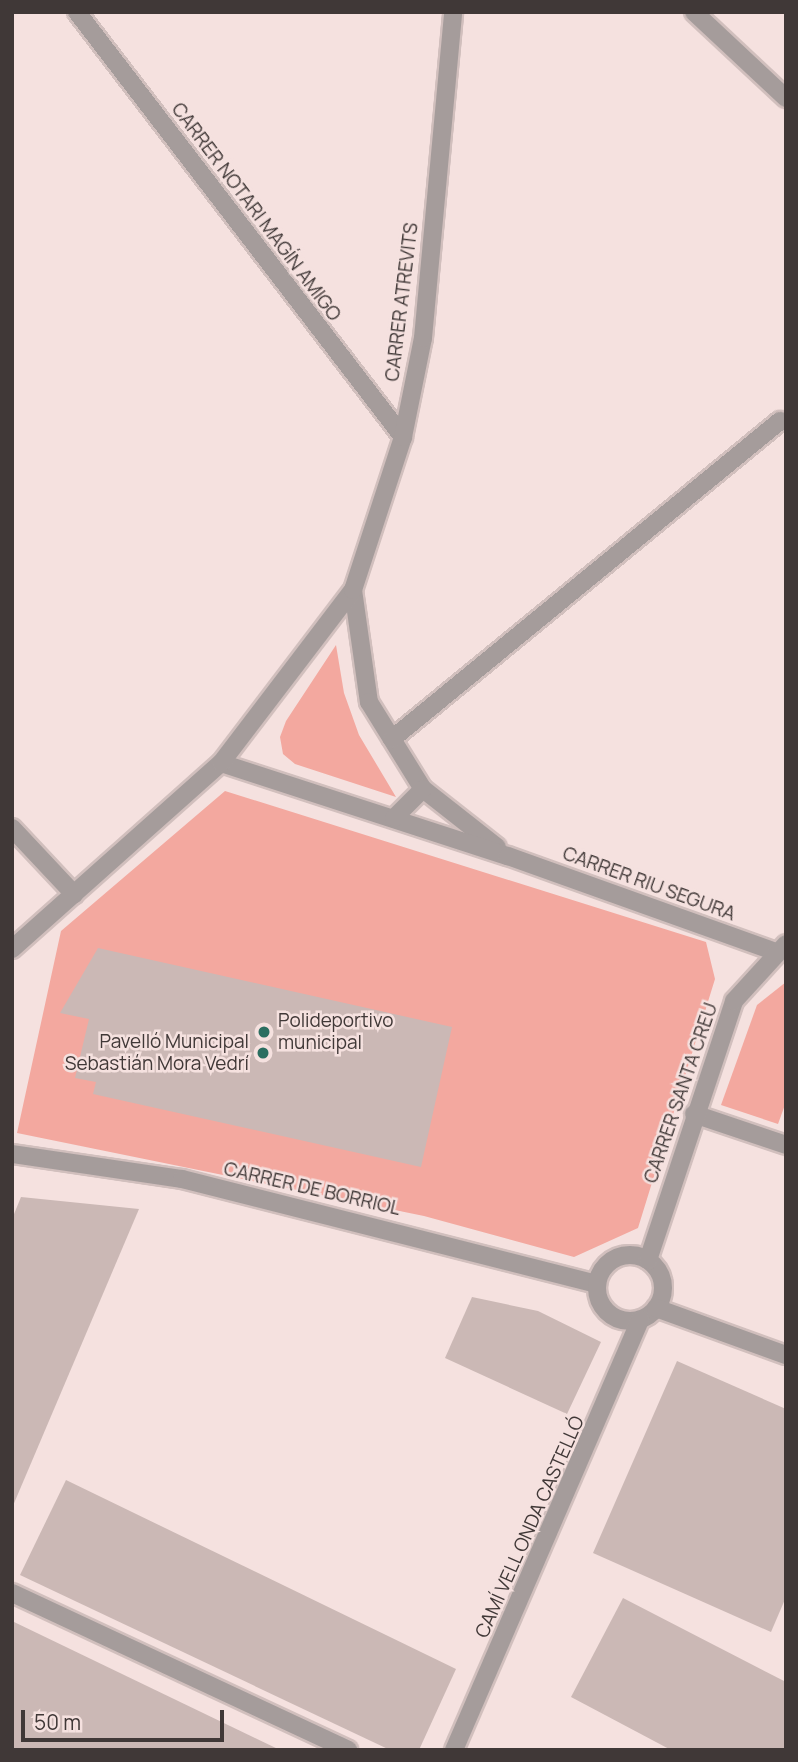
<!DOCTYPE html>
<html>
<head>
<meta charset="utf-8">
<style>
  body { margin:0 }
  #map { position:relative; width:798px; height:1762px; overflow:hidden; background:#f5e1df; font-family:Manrope,sans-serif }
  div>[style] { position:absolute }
  .green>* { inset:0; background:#f3a89f }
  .building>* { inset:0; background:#cbb8b5 }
  .roads { filter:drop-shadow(2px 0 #d1bfbd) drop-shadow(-2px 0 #d1bfbd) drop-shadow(0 2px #d1bfbd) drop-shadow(0 -2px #d1bfbd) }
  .minor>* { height:18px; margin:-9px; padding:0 9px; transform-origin:9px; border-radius:9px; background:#a59c9b }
  .minor>.ring { margin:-9px; padding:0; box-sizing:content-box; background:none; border:18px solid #a59c9b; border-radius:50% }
  .dots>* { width:19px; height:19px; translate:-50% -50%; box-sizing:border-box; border:4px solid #f5e1df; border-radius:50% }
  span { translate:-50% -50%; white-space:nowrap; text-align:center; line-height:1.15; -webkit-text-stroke:5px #f5e1df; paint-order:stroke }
  .street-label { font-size:19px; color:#403837 }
  .poi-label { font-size:19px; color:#403837 }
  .left { translate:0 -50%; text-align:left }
  .right { translate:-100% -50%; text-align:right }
  .frame { position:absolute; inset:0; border:14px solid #403837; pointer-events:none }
  .scale { position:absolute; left:21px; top:1710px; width:203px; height:32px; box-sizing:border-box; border:4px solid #403837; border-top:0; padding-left:9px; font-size:21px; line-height:24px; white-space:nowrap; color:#403837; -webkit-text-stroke:5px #f5e1df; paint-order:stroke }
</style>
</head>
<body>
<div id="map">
  <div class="green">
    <div style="clip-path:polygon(336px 645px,344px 693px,359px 735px,396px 797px,295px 764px,283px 754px,280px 737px,286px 721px)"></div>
    <div style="clip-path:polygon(225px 791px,706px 942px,715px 979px,638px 1228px,574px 1257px,424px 1216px,17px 1133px,61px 931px)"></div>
    <div style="clip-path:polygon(786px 982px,786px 1102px,778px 1124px,721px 1105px,757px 1005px)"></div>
  </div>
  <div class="building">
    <div style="clip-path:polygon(98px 948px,452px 1027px,421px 1167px,93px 1094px,96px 1082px,75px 1078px,89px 1019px,60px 1013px)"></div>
    <div style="clip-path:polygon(21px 1197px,139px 1209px,12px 1508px,12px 1219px)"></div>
    <div style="clip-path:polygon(472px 1297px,538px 1311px,601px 1342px,567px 1414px,445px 1358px)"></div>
    <div style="clip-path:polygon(677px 1361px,786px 1409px,786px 1597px,771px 1632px,593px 1553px)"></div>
    <div style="clip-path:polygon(66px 1480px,456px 1669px,419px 1750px,390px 1750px,20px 1575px)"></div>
    <div style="clip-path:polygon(623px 1598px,786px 1682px,786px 1750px,671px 1750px,571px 1697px)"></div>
    <div style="clip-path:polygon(12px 1621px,280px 1750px,12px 1750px)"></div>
  </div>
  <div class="roads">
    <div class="minor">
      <div style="left:77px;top:12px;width:536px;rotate:52.51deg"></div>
      <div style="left:694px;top:12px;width:126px;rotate:43.1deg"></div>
      <div style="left:353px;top:590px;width:113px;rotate:81.9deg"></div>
      <div style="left:369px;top:702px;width:102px;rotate:58.2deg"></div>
      <div style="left:423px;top:789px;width:94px;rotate:38.1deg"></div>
      <div style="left:392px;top:739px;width:502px;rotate:-39.34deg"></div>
      <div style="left:221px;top:763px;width:302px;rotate:18deg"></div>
      <div style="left:508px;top:856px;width:285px;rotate:19.7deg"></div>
      <div style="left:394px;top:818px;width:41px;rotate:-45deg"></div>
      <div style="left:12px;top:828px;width:91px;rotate:46.8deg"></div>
      <div style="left:12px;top:949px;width:280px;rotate:-41.7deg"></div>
      <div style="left:221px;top:763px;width:218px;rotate:-52.7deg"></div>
      <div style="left:353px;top:590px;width:161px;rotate:-71.9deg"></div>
      <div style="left:403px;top:437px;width:101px;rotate:-78.6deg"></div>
      <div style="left:423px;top:338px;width:327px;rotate:-84.7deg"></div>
      <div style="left:694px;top:1114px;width:97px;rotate:18.6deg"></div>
      <div style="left:12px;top:1154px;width:172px;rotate:8.4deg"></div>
      <div style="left:182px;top:1179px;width:428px;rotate:14.2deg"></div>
      <div class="ring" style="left:597px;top:1255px;width:48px;height:48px"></div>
      <div style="left:648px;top:1260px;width:273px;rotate:-71.6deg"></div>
      <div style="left:734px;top:1001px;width:77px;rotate:-47.6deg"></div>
      <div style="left:656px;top:1308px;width:138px;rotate:19.9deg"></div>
      <div style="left:12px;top:1593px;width:371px;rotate:25deg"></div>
      <div style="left:454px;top:1750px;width:469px;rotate:-66.6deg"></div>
    </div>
  </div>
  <div class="dots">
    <div style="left:264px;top:1032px;background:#2b6e60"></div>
    <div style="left:263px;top:1053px;background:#2b6e60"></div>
  </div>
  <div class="street-label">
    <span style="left:256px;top:212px;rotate:53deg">CARRER NOTARI MAGÍN AMIGO</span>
    <span style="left:402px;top:302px;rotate:-83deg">CARRER ATREVITS</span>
    <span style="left:649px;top:884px;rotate:20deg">CARRER RIU SEGURA</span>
    <span style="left:681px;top:1093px;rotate:-71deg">CARRER SANTA CREU</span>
    <span style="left:312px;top:1189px;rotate:13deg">CARRER DE BORRIOL</span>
    <span style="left:530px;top:1527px;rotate:-66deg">CAMÍ VELL ONDA CASTELLÓ</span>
  </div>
  <div class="poi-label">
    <span class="left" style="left:278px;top:1032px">Polideportivo<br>municipal</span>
    <span class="right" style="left:249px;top:1053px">Pavelló Municipal<br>Sebastián Mora Vedrí</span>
  </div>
  <div class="frame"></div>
  <div class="scale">50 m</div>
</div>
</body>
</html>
